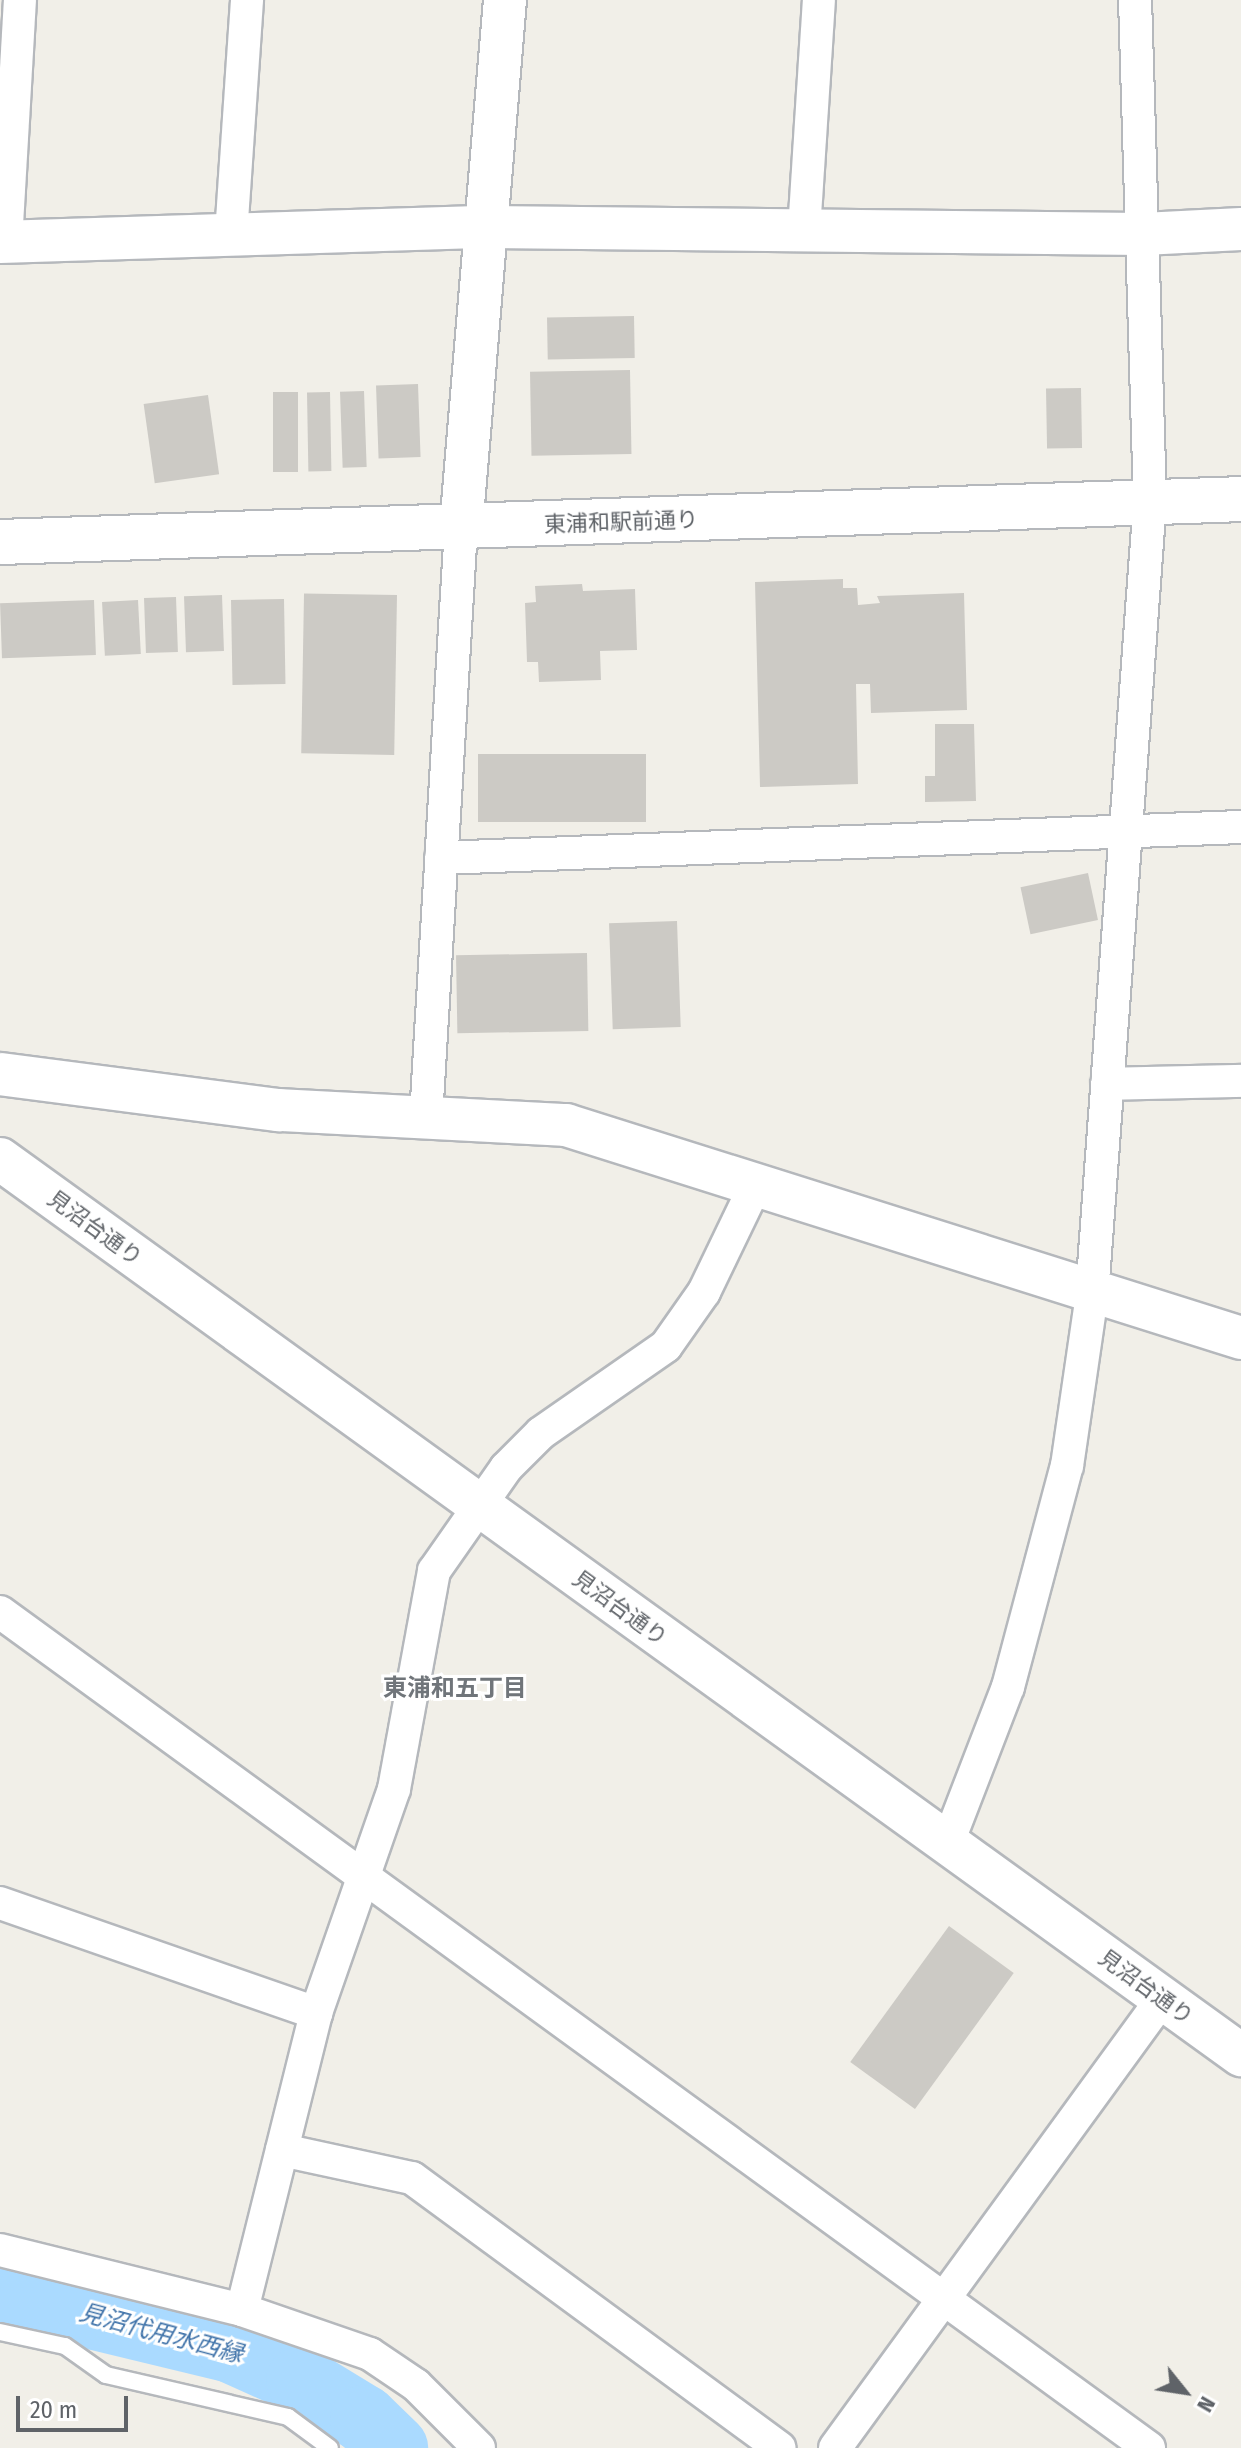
<!DOCTYPE html>
<html>
<head>
<meta charset="utf-8">
<style>
  body { margin:0 }
  #map { position:relative; width:1241px; height:2448px; overflow:hidden; background:#f1efe8; font-family:"Fira Sans Condensed","Noto Sans JP",sans-serif }
  div>[style] { position:absolute }
  .river>* { height:68px; margin:-34px; padding:0 34px; transform-origin:34px; border-radius:34px; background:#aadaff }
  .building>* { inset:0; background:#cccac5; transform-origin:0 0 }
  .roads { filter:drop-shadow(2px 0 #b5b8bc) drop-shadow(-2px 0 #b5b8bc) drop-shadow(0 2px #b5b8bc) drop-shadow(0 -2px #b5b8bc) }
  .service>* { height:16px; margin:-8px; padding:0 8px; transform-origin:8px; border-radius:8px; background:#fff }
  .minor>* { height:32px; margin:-16px; padding:0 16px; transform-origin:16px; border-radius:16px; background:#fff }
  .tertiary>* { height:42px; margin:-21px; padding:0 21px; transform-origin:21px; border-radius:21px; background:#fff }
  .secondary>* { height:44px; margin:-22px; padding:0 22px; transform-origin:22px; border-radius:22px; background:#fff }
  span { translate:-50% -50%; white-space:nowrap; text-align:center; line-height:1.15; -webkit-text-stroke:6px #fff; paint-order:stroke }
  .street-label { font-size:22px; color:#5f6368 }
  .neighbourhood-label { font-size:24px; color:#70757a; font-weight:700 }
  .water-label { font-size:24px; color:#4174aa; font-style:italic }
  .north { position:absolute; left:1145px; top:2352px; width:80px; height:80px; -webkit-text-stroke:6px #fff; paint-order:stroke; rotate:120deg; font-size:22px; font-weight:700; line-height:32px; text-align:center; color:#5f6368 }
  .north::after { content:''; display:block; margin:auto; width:28px; height:36px; background:#5f6368; clip-path:polygon(50% 0,100% 100%,50% 72%,0 100%) }
  .scale { position:absolute; left:16px; top:2396px; width:112px; height:36px; box-sizing:border-box; border:4px solid #5f6368; border-top:0; padding-left:10px; font-size:24px; line-height:28px; white-space:nowrap; color:#5f6368; -webkit-text-stroke:6px #fff; paint-order:stroke }
</style>
</head>
<body>
<div id="map">
  <div class="river">
    <div style="left:0;top:2293px;width:238px;rotate:13.6deg"></div>
    <div style="left:231px;top:2349px;width:76px;rotate:24.2deg"></div>
    <div style="left:300px;top:2380px;width:75px;rotate:31.4deg"></div>
    <div style="left:364px;top:2419px;width:42px;rotate:44deg"></div>
  </div>
  <div class="building">
    <div style="left:634px;top:316px;width:42px;height:87px;rotate:89deg"></div>
    <div style="left:630px;top:370px;width:84px;height:100px;rotate:89deg"></div>
    <div style="left:418px;top:384px;width:73px;height:42px;rotate:88deg"></div>
    <div style="left:1081px;top:388px;width:60px;height:35px;rotate:89deg"></div>
    <div style="left:364px;top:391px;width:76px;height:24px;rotate:88deg"></div>
    <div style="left:273px;top:392px;width:25px;height:80px"></div>
    <div style="left:330px;top:392px;width:79px;height:23px;rotate:89deg"></div>
    <div style="left:208px;top:395px;width:80px;height:65px;rotate:82deg"></div>
    <div style="clip-path:polygon(843px 579px,843px 588px,857px 588px,858px 605px,880px 603px,877px 596px,964px 593px,967px 710px,871px 713px,870px 684px,856px 684px,858px 784px,760px 787px,755px 582px)"></div>
    <div style="clip-path:polygon(582px 584px,583px 591px,635px 589px,637px 650px,600px 651px,601px 680px,539px 682px,538px 662px,527px 662px,525px 603px,536px 602px,535px 586px)"></div>
    <div style="left:222px;top:595px;width:56px;height:38px;rotate:88deg"></div>
    <div style="left:397px;top:595px;width:160px;height:93px;rotate:91deg"></div>
    <div style="left:176px;top:597px;width:55px;height:32px;rotate:88deg"></div>
    <div style="left:284px;top:599px;width:85px;height:53px;rotate:89deg"></div>
    <div style="left:94px;top:600px;width:55px;height:94px;rotate:88deg"></div>
    <div style="left:138px;top:600px;width:54px;height:36px;rotate:87deg"></div>
    <div style="clip-path:polygon(935px 724px,974px 724px,976px 801px,925px 802px,925px 776px,935px 776px)"></div>
    <div style="left:646px;top:754px;width:68px;height:168px;rotate:90deg"></div>
    <div style="left:1088px;top:873px;width:48px;height:69px;rotate:78deg"></div>
    <div style="left:677px;top:921px;width:106px;height:68px;rotate:88deg"></div>
    <div style="left:587px;top:953px;width:78px;height:131px;rotate:89deg"></div>
    <div style="left:949px;top:1926px;width:80px;height:168px;rotate:36deg"></div>
  </div>
  <div class="roads">
    <div class="service">
      <div style="left:0;top:2332px;width:66px;rotate:12.2deg"></div>
      <div style="left:65px;top:2346px;width:50px;rotate:35.3deg"></div>
      <div style="left:106px;top:2375px;width:187px;rotate:13deg"></div>
      <div style="left:288px;top:2417px;width:52px;rotate:36.4deg"></div>
    </div>
    <div class="minor">
      <div style="left:804px;top:231px;width:231px;rotate:-86.3deg"></div>
      <div style="left:231px;top:235px;width:236px;rotate:-86.1deg"></div>
      <div style="left:6px;top:242px;width:242px;rotate:-86.7deg"></div>
      <div style="left:441px;top:858px;width:801px;rotate:-2.22deg"></div>
      <div style="left:1107px;top:1084px;width:134px;rotate:-1.3deg"></div>
      <div style="left:426px;top:1118px;width:591px;rotate:-86.61deg"></div>
      <div style="left:0;top:1612px;width:1421px;rotate:36.04deg"></div>
      <div style="left:947px;top:1845px;width:169px;rotate:-68.9deg"></div>
      <div style="left:1008px;top:1687px;width:229px;rotate:-75.1deg"></div>
      <div style="left:1067px;top:1466px;width:174px;rotate:-81.7deg"></div>
      <div style="left:1092px;top:1294px;width:795px;rotate:-85.82deg"></div>
      <div style="left:1150px;top:501px;width:501px;rotate:-91.71deg"></div>
      <div style="left:0;top:1903px;width:335px;rotate:19.2deg"></div>
      <div style="left:282px;top:2150px;width:133px;rotate:12.2deg"></div>
      <div style="left:412px;top:2178px;width:456px;rotate:36.3deg"></div>
      <div style="left:0;top:2250px;width:249px;rotate:13.9deg"></div>
      <div style="left:242px;top:2310px;width:135px;rotate:19deg"></div>
      <div style="left:370px;top:2354px;width:55px;rotate:34deg"></div>
      <div style="left:416px;top:2385px;width:89px;rotate:45deg"></div>
      <div style="left:242px;top:2310px;width:306px;rotate:-76deg"></div>
      <div style="left:316px;top:2013px;width:237px;rotate:-70.8deg"></div>
      <div style="left:394px;top:1789px;width:222px;rotate:-79.6deg"></div>
      <div style="left:434px;top:1571px;width:126px;rotate:-55deg"></div>
      <div style="left:506px;top:1468px;width:49px;rotate:-45deg"></div>
      <div style="left:541px;top:1433px;width:152px;rotate:-34.8deg"></div>
      <div style="left:666px;top:1346px;width:66px;rotate:-54.9deg"></div>
      <div style="left:704px;top:1292px;width:118px;rotate:-64.3deg"></div>
      <div style="left:835px;top:2448px;width:555px;rotate:-53.93deg"></div>
    </div>
    <div class="tertiary">
      <div style="left:0;top:242px;width:486px;rotate:-1.8deg"></div>
      <div style="left:486px;top:227px;width:657px;rotate:0.61deg"></div>
      <div style="left:1143px;top:234px;width:98px;rotate:-2.9deg"></div>
      <div style="left:461px;top:528px;width:530px;rotate:-85.24deg"></div>
      <div style="left:0;top:1074px;width:281px;rotate:7.4deg"></div>
      <div style="left:279px;top:1110px;width:287px;rotate:3deg"></div>
      <div style="left:566px;top:1125px;width:708px;rotate:17.51deg"></div>
      <div style="left:0;top:1159px;width:1531px;rotate:35.83deg"></div>
    </div>
    <div class="secondary">
      <div style="left:0;top:542px;width:1242px;rotate:-1.98deg"></div>
    </div>
  </div>
  <div class="street-label">
    <span style="left:621px;top:522px;rotate:-2deg">東浦和駅前通り</span>
    <span style="left:95px;top:1228px;rotate:36deg">見沼台通り</span>
    <span style="left:620px;top:1608px;rotate:36deg">見沼台通り</span>
    <span style="left:1146px;top:1987px;rotate:36deg">見沼台通り</span>
  </div>
  <div class="neighbourhood-label">
    <span style="left:455px;top:1689px">東浦和五丁目</span>
  </div>
  <div class="water-label">
    <span style="left:161px;top:2334px;rotate:15deg">見沼代用水西縁</span>
  </div>
  <div class="north">N</div>
  <div class="scale">20 m</div>
</div>
</body>
</html>
